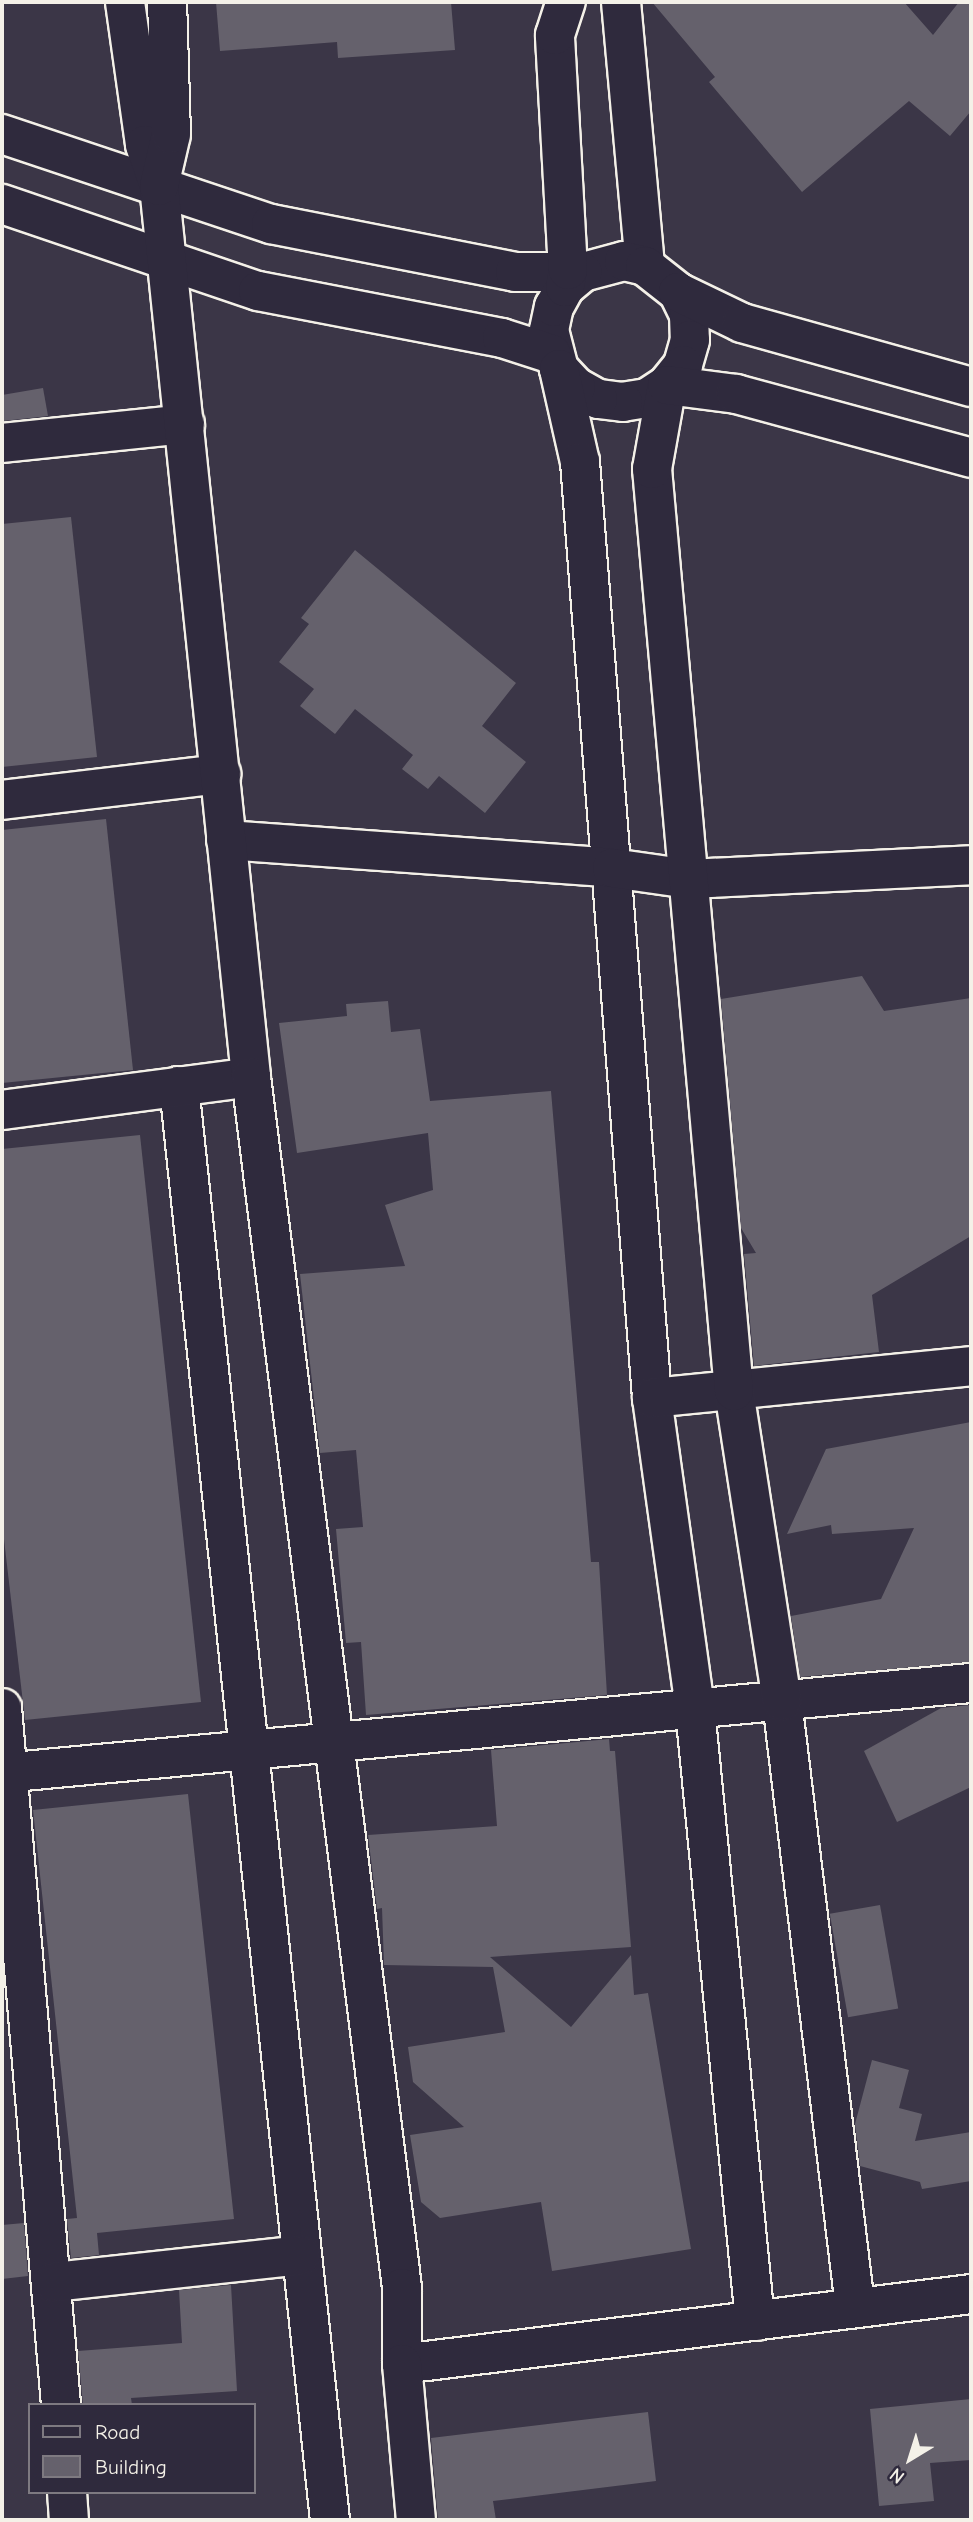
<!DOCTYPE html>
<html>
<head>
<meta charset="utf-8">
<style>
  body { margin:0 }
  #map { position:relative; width:973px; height:2522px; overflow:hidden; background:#3b3647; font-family:"Comic Neue",sans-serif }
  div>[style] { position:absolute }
  .building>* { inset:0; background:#65616c; transform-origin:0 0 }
  .roads { filter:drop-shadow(2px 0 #f4f1e8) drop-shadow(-2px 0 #f4f1e8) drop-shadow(0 2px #f4f1e8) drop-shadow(0 -2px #f4f1e8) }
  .minor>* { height:38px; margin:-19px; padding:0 19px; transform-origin:19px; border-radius:19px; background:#2f2a3d }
  .major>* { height:38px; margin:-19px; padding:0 19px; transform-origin:19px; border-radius:19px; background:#2f2a3d }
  span { translate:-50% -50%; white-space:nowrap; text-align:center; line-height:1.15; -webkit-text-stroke:6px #2f2a3d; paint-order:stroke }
  .frame { position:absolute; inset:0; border:4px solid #f4f1e8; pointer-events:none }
  .legend { position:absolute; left:28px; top:2403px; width:228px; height:91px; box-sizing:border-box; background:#2f2a3d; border:2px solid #7e7a81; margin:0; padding:9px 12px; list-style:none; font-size:21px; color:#f4f1e8 }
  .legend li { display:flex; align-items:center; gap:14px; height:35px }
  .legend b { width:35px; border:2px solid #7e7a81 }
  .north { position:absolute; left:875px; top:2424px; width:70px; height:70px; -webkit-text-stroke:5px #2f2a3d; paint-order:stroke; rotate:218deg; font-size:19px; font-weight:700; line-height:28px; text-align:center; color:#f4f1e8 }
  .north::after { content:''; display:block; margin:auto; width:24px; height:32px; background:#f4f1e8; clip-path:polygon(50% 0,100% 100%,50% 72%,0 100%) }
</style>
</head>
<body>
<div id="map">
  <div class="building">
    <div style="clip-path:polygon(216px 2px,451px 2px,455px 50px,338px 58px,337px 42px,220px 51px)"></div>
    <div style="clip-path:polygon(652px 2px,904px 2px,933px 35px,959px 2px,971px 2px,971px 111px,950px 136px,909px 101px,802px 192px,709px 82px,715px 77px)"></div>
    <div style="clip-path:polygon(43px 388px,48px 416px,3px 421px,2px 395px)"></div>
    <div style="clip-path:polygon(71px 517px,97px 757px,2px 767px,2px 524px)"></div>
    <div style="clip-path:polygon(355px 550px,516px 683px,482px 726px,526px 762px,485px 813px,439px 776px,428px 789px,402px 769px,413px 755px,355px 709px,335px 734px,300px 706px,314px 689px,279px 662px,309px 624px,301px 618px)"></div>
    <div style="clip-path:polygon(106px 819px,133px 1070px,2px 1083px,2px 830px)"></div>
    <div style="clip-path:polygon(862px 976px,884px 1011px,971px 998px,971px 1236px,872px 1295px,879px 1352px,754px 1366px,744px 1254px,756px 1253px,741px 1228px,721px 999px)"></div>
    <div style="clip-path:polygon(388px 1001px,391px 1032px,420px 1029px,430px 1101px,551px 1091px,591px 1562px,599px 1562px,607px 1695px,366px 1715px,361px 1642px,346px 1643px,336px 1529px,363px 1527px,356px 1450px,320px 1453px,300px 1274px,405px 1266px,385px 1205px,433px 1190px,428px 1133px,297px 1153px,279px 1023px,347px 1016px,346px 1004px)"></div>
    <div style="clip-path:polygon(140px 1135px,201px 1702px,25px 1720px,2px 1522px,2px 1149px)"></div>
    <div style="clip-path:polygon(971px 1422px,971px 1662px,800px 1677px,791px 1616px,881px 1599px,914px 1528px,832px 1534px,831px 1525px,787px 1534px,826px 1449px)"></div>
    <div style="clip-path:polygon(971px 1705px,971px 1787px,897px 1822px,864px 1751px,941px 1708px)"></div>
    <div style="clip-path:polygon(609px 1739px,610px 1751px,615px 1751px,631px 1947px,490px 1957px,571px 2027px,631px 1955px,634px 1995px,648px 1993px,691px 2249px,552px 2271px,541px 2202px,440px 2218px,421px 2202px,410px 2135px,464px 2127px,413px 2082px,408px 2047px,505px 2032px,493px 1967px,384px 1965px,382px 1908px,377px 1909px,368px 1835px,497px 1826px,491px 1750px)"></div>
    <div style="clip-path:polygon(188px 1794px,234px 2219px,97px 2233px,99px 2255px,71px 2258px,67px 2219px,77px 2218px,33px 1810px)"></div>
    <div style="left:880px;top:1905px;width:105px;height:51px;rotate:80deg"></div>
    <div style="clip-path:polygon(872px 2060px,909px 2070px,899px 2108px,922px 2114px,915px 2141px,971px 2132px,971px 2181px,922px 2189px,920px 2182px,860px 2166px,855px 2124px)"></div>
    <div style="clip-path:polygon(24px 2223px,28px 2276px,2px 2279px,2px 2225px)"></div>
    <div style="clip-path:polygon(231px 2285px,237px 2391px,131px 2398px,132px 2405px,83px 2405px,78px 2351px,182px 2343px,179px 2290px)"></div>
    <div style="clip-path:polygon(971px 2399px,971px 2460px,930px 2463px,934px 2501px,879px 2506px,870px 2409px)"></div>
    <div style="clip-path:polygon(648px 2412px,656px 2481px,493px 2501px,496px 2520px,438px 2520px,431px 2438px)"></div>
  </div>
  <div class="roads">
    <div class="minor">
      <div style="left:621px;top:2px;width:265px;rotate:84.8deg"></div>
      <div style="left:2px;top:134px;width:284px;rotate:18.5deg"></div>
      <div style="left:271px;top:224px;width:249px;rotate:11.1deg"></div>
      <div style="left:515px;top:272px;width:68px"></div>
      <div style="left:583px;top:272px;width:42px;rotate:-15deg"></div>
      <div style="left:624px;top:261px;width:22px;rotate:13deg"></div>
      <div style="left:645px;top:266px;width:42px;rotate:38.2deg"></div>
      <div style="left:678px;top:292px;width:25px;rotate:64deg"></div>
      <div style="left:689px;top:315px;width:25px;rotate:88deg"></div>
      <div style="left:690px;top:340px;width:26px;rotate:106deg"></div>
      <div style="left:683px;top:365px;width:26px;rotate:129deg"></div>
      <div style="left:667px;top:385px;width:24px;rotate:147deg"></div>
      <div style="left:647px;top:398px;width:24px;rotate:171deg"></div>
      <div style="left:623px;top:402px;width:25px;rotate:-173deg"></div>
      <div style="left:598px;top:399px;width:25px;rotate:-151deg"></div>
      <div style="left:576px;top:387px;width:25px;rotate:-133deg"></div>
      <div style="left:559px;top:369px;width:40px;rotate:-104.4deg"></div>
      <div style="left:549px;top:330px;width:24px;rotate:-78deg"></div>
      <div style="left:554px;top:307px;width:23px;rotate:-61deg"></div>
      <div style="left:565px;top:287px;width:23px;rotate:-40deg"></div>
      <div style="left:2px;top:204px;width:270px;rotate:18.8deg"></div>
      <div style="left:258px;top:291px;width:248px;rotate:10.9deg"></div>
      <div style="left:502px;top:338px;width:52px;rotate:17.7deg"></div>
      <div style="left:565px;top:287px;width:17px;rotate:-80deg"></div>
      <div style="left:568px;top:270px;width:235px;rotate:-93.2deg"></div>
      <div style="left:555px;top:35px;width:35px;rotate:-72deg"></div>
      <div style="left:678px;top:292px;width:71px;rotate:25.8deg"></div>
      <div style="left:742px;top:323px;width:238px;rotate:15.6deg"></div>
      <div style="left:559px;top:369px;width:95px;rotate:77.3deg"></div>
      <div style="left:580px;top:462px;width:939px;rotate:85.6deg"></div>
      <div style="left:652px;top:1398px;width:314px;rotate:82.1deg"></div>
      <div style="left:695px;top:1709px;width:615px;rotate:84.4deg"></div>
      <div style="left:2px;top:443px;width:184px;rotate:-5.9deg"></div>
      <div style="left:2px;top:800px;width:221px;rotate:-6.8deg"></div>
      <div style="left:226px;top:840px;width:387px;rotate:4.1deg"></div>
      <div style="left:612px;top:868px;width:78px;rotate:8.1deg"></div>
      <div style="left:689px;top:879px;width:282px;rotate:-2.8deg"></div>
      <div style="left:179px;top:1086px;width:1442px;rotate:83.99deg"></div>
      <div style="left:2px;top:1110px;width:251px;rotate:-7.5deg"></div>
      <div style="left:652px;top:1398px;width:321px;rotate:-5.7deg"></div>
      <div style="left:2px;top:1708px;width:699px;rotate:85.16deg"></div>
      <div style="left:2px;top:1773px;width:973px;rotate:-5.31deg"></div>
      <div style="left:53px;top:2282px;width:249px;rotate:-6.2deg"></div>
      <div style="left:855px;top:2306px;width:609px;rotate:-96.88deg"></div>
      <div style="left:782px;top:1701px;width:314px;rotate:-98.8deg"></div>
      <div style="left:734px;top:1391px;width:926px;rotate:-95.08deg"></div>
      <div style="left:652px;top:469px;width:85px;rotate:-79.9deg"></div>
      <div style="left:667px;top:385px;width:70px;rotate:7.4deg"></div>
      <div style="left:736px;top:394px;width:244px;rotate:15.2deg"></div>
      <div style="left:402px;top:2364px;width:573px;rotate:-7.01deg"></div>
      <div style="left:67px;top:2492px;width:28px;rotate:86deg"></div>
    </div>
    <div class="major">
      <div style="left:125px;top:2px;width:144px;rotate:82deg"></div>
      <div style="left:145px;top:145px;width:43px;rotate:71.1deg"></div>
      <div style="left:159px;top:186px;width:896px;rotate:84.1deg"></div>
      <div style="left:251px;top:1077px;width:1220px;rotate:82.89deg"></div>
      <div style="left:402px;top:2288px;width:76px;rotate:90deg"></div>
      <div style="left:402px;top:2364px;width:157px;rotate:84.9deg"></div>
      <div style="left:159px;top:186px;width:53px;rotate:-77deg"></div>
      <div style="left:171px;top:134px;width:132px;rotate:-91.7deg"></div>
    </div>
  </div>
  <div class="frame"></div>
  <ul class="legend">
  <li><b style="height:9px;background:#2f2a3d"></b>Road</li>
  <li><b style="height:19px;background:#65616c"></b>Building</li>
  </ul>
  <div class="north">N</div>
</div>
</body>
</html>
